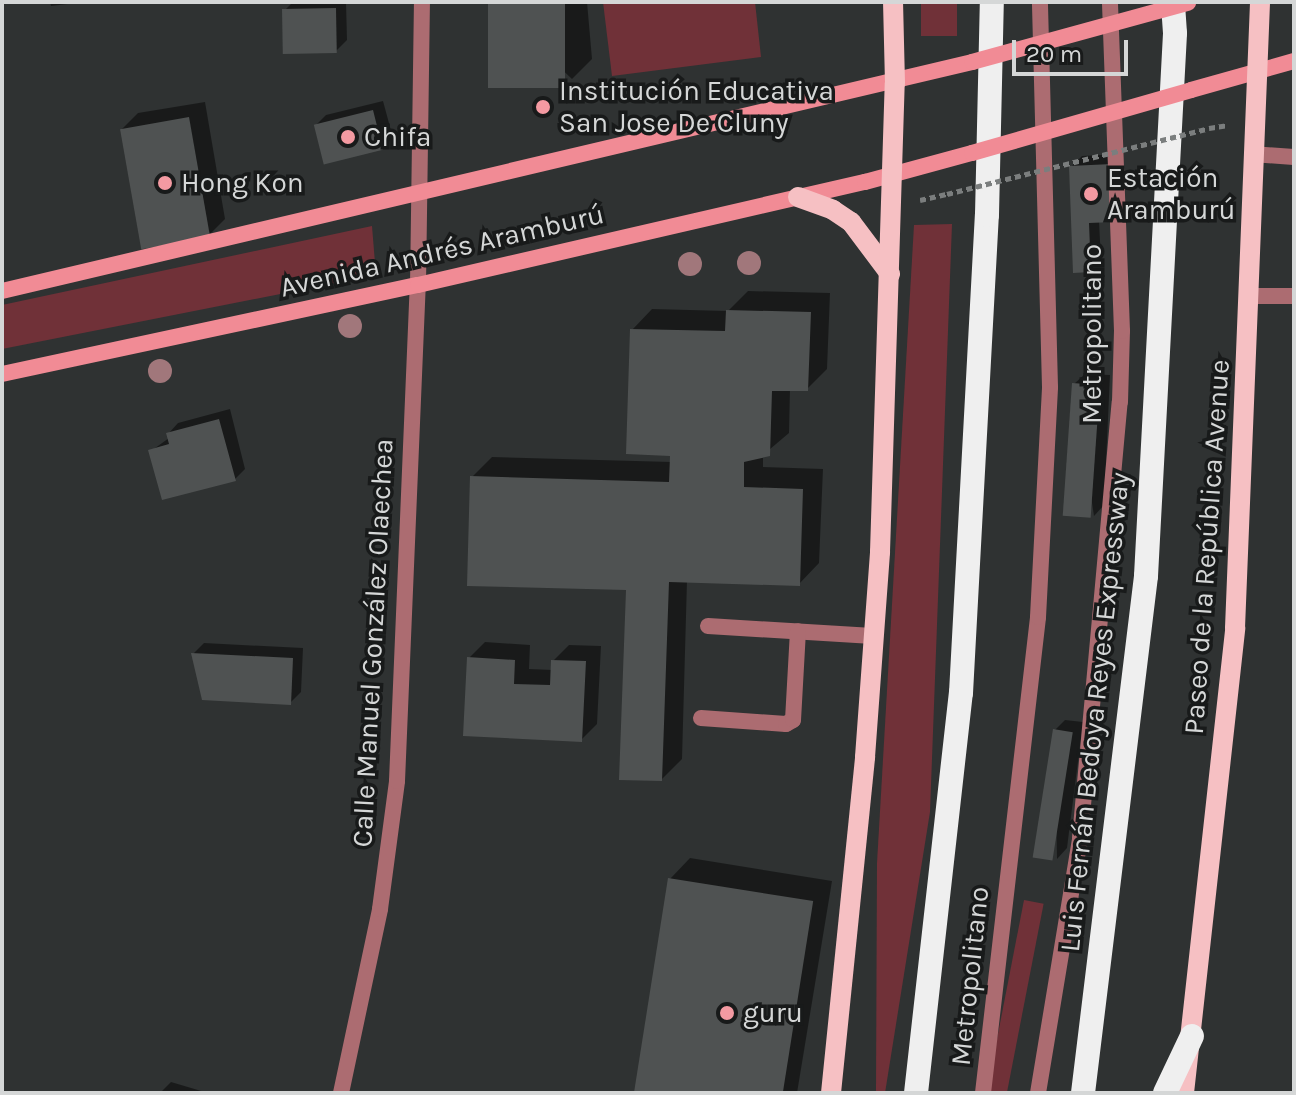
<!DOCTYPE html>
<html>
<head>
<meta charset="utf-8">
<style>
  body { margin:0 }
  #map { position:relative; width:1296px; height:1095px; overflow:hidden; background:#2f3232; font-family:Karla,sans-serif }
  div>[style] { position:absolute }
  .green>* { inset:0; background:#703138; transform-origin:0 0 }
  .shadow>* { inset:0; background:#0007 }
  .building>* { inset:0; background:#4f5252; transform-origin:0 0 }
  .path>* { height:5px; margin-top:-2.5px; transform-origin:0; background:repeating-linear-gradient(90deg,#7b7e7e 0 6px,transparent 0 10px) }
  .service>* { height:16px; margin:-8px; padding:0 8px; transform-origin:8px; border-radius:8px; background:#ac6c71 }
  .minor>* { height:16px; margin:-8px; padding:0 8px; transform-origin:8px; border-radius:8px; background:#ac6c71 }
  .secondary>* { height:16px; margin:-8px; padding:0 8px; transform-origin:8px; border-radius:8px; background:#f18b95 }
  .primary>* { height:20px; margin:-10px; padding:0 10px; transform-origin:10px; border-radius:10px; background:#f6c0c3 }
  .motorway>* { height:24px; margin:-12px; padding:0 12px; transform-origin:12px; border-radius:12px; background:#efefef }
  .path-bridge>* { height:5px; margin-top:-2.5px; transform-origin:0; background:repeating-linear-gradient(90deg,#7b7e7e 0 6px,transparent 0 10px) }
  .secondary-bridge>* { height:16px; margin:-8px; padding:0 8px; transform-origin:8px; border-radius:8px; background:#f18b95 }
  .trees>* { width:24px; height:24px; margin:-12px; border-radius:50%; background:#a1777b }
  .dots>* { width:22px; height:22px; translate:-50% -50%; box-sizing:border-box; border:4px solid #181a1a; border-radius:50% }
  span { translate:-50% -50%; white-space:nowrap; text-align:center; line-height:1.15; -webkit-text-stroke:7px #181a1a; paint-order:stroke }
  .poi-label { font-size:28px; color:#d5d7d7 }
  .left { translate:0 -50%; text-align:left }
  .street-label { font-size:28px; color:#d5d7d7 }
  .frame { position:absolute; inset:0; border:4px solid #d5d7d7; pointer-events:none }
  .scale { position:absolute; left:1012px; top:40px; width:116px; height:36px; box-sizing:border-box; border:4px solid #d5d7d7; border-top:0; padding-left:10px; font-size:24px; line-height:28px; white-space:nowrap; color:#d5d7d7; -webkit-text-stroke:6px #181a1a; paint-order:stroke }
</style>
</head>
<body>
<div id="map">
  <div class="green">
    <div style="clip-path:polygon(603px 2px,755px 2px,761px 57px,612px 76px)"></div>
    <div style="left:921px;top:2px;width:36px;height:34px"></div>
    <div style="clip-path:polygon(952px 224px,930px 812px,885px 1093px,876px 1093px,877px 863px,914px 225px)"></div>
    <div style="clip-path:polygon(372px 226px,376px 275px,2px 349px,2px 305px)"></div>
    <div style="left:1024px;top:900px;width:20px;height:195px;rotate:11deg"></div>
  </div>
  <div class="shadow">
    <div style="clip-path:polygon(50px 2px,84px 2px,51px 6px)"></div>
    <div style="clip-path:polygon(293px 2px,346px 2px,347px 40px,336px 51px,284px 11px)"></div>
    <div style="clip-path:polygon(490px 2px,587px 2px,592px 59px,572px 79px)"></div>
    <div style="clip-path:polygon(383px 101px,393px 138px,382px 148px,316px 125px,326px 115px)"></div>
    <div style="clip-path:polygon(205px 102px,225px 219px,209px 235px,122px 129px,138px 113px)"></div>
    <div style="clip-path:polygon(1122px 154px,1099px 221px,1101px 260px,1090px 270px,1071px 167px,1082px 156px)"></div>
    <div style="clip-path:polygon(748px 291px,830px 293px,827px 369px,807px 389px,790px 389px,789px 433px,763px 455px,763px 467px,823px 469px,819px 563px,799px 584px,687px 581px,682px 759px,662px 779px,628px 588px,472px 477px,492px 457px,672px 462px,632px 330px,652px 309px,728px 311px)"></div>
    <div style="clip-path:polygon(1085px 374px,1110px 375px,1104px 505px,1094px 516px,1074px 384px)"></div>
    <div style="clip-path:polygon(230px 409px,245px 469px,235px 479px,151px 451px,169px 438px,168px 434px,178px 423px)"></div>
    <div style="clip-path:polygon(485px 642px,530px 645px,529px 669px,553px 670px,553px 661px,569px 645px,601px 646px,597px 724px,581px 740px,469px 658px)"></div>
    <div style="clip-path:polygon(204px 643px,303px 648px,301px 692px,290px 703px,193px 654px)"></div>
    <div style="clip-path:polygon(1065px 720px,1083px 722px,1067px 848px,1057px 859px,1055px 730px)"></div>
    <div style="clip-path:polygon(690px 858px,832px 881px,797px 1093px,635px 1093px,670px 879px)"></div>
    <div style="clip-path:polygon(171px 1082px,208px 1093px,160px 1093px)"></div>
  </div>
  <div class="building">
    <div style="left:488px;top:2px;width:77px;height:86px"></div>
    <div style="left:336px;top:8px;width:45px;height:54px;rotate:89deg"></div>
    <div style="left:373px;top:110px;width:41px;height:61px;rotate:76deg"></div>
    <div style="left:189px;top:117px;width:122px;height:70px;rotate:80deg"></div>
    <div style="clip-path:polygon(1112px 164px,1114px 222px,1089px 223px,1091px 272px,1073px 273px,1069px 166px)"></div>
    <div style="clip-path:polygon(726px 310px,811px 312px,808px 391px,772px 391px,770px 456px,744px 462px,744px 487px,803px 489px,800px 586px,669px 582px,662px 781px,619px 780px,626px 590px,467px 586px,470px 476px,669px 482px,670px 456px,626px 454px,630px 329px,725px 331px)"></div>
    <div style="left:1072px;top:383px;width:28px;height:133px;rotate:4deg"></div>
    <div style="clip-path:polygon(219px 419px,236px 481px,162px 500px,148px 450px,169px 444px,166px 433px)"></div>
    <div style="clip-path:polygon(191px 653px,293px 658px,291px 705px,202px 700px)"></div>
    <div style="clip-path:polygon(467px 657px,515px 660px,514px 684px,550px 685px,551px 660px,586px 661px,582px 742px,463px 736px)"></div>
    <div style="left:1053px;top:729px;width:20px;height:130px;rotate:9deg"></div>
    <div style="left:668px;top:878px;width:147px;height:218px;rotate:9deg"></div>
  </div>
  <div class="path">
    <div style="left:1209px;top:128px;width:18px;rotate:-9deg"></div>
    <div style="left:920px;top:200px;width:28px;rotate:-13deg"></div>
  </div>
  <div class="service">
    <div style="left:1252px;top:154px;width:42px;rotate:4.1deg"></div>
    <div style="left:1249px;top:296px;width:45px"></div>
    <div style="left:708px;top:626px;width:165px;rotate:3.5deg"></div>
    <div style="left:701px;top:718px;width:85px;rotate:4deg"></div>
    <div style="left:786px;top:724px;width:8px;rotate:-30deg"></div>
    <div style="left:793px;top:720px;width:89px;rotate:-86.8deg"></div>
    <div style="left:983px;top:1093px;width:479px;rotate:-83.4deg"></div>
    <div style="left:1038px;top:617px;width:230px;rotate:-87deg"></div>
    <div style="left:1050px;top:387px;width:385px;rotate:-91.5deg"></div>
    <div style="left:1038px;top:1093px;width:258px;rotate:-80.6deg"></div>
    <div style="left:1080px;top:838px;width:438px;rotate:-84.8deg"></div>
    <div style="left:1120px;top:402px;width:71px;rotate:-88.4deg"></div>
    <div style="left:1122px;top:331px;width:329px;rotate:-92.1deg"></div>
  </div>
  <div class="minor">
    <div style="left:341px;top:1093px;width:188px;rotate:-78deg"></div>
    <div style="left:380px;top:909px;width:129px;rotate:-82.4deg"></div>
    <div style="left:397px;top:781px;width:496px;rotate:-87.6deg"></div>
    <div style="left:418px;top:285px;width:283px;rotate:-89.2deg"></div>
  </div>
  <div class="secondary">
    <div style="left:1191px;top:90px;width:107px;rotate:-15.7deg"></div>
    <div style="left:2px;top:291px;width:997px;rotate:-13.28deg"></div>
    <div style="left:2px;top:374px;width:425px;rotate:-12.1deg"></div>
    <div style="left:418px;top:285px;width:459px;rotate:-13deg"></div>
    <div style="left:865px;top:182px;width:111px;rotate:-15.2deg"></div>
  </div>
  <div class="primary">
    <div style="left:798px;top:197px;width:37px;rotate:20deg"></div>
    <div style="left:833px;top:210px;width:22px;rotate:34deg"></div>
    <div style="left:851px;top:222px;width:65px;rotate:53.1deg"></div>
    <div style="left:831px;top:1093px;width:338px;rotate:-84.2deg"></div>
    <div style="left:865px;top:757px;width:206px;rotate:-85.8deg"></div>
    <div style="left:880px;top:552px;width:469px;rotate:-88.2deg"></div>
    <div style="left:895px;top:83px;width:81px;rotate:-91.4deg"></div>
    <div style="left:1184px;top:1093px;width:468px;rotate:-83.7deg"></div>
    <div style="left:1235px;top:628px;width:626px;rotate:-87.71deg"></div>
  </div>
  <div class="motorway">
    <div style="left:916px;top:1093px;width:403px;rotate:-83.6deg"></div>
    <div style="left:961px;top:693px;width:479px;rotate:-86.9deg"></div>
    <div style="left:987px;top:215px;width:213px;rotate:-88.7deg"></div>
    <div style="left:1083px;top:1093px;width:521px;rotate:-83.05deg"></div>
    <div style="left:1146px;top:576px;width:544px;rotate:-86.94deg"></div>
    <div style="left:1175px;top:33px;width:31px;rotate:-94deg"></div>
    <div style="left:1165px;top:1093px;width:63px;rotate:-64.7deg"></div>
  </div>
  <div class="path-bridge">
    <div style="left:947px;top:194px;width:270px;rotate:-14.1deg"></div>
  </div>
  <div class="secondary-bridge">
    <div style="left:972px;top:62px;width:224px;rotate:-15.3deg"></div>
    <div style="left:972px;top:153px;width:228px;rotate:-16deg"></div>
  </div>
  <div class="trees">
    <div style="left:749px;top:263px"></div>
    <div style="left:690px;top:264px"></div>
    <div style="left:350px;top:326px"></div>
    <div style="left:160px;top:371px"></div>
  </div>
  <div class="dots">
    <div style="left:543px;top:107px;background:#f49aa2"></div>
    <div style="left:348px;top:137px;background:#f49aa2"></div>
    <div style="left:165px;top:183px;background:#f49aa2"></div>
    <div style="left:1091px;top:194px;background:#f49aa2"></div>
    <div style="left:727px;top:1013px;background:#f49aa2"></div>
  </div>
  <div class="poi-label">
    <span class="left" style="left:559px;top:107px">Institución Educativa<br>San Jose De Cluny</span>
    <span class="left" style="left:364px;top:137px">Chifa</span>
    <span class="left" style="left:1107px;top:194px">Estación<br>Aramburú</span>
    <span class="left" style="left:181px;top:183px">Hong Kon</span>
    <span class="left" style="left:743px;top:1013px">guru</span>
  </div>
  <div class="street-label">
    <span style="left:442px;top:251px;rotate:-13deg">Avenida Andrés Aramburú</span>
    <span style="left:1092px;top:334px;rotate:-90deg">Metropolitano</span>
    <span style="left:1207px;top:547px;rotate:-86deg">Paseo de la República Avenue</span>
    <span style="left:373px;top:643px;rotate:-87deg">Calle Manuel González Olaechea</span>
    <span style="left:1095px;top:712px;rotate:-84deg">Luis Fernán Bedoya Reyes Expressway</span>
    <span style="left:970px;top:976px;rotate:-84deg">Metropolitano</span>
  </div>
  <div class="frame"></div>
  <div class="scale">20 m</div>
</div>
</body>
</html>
